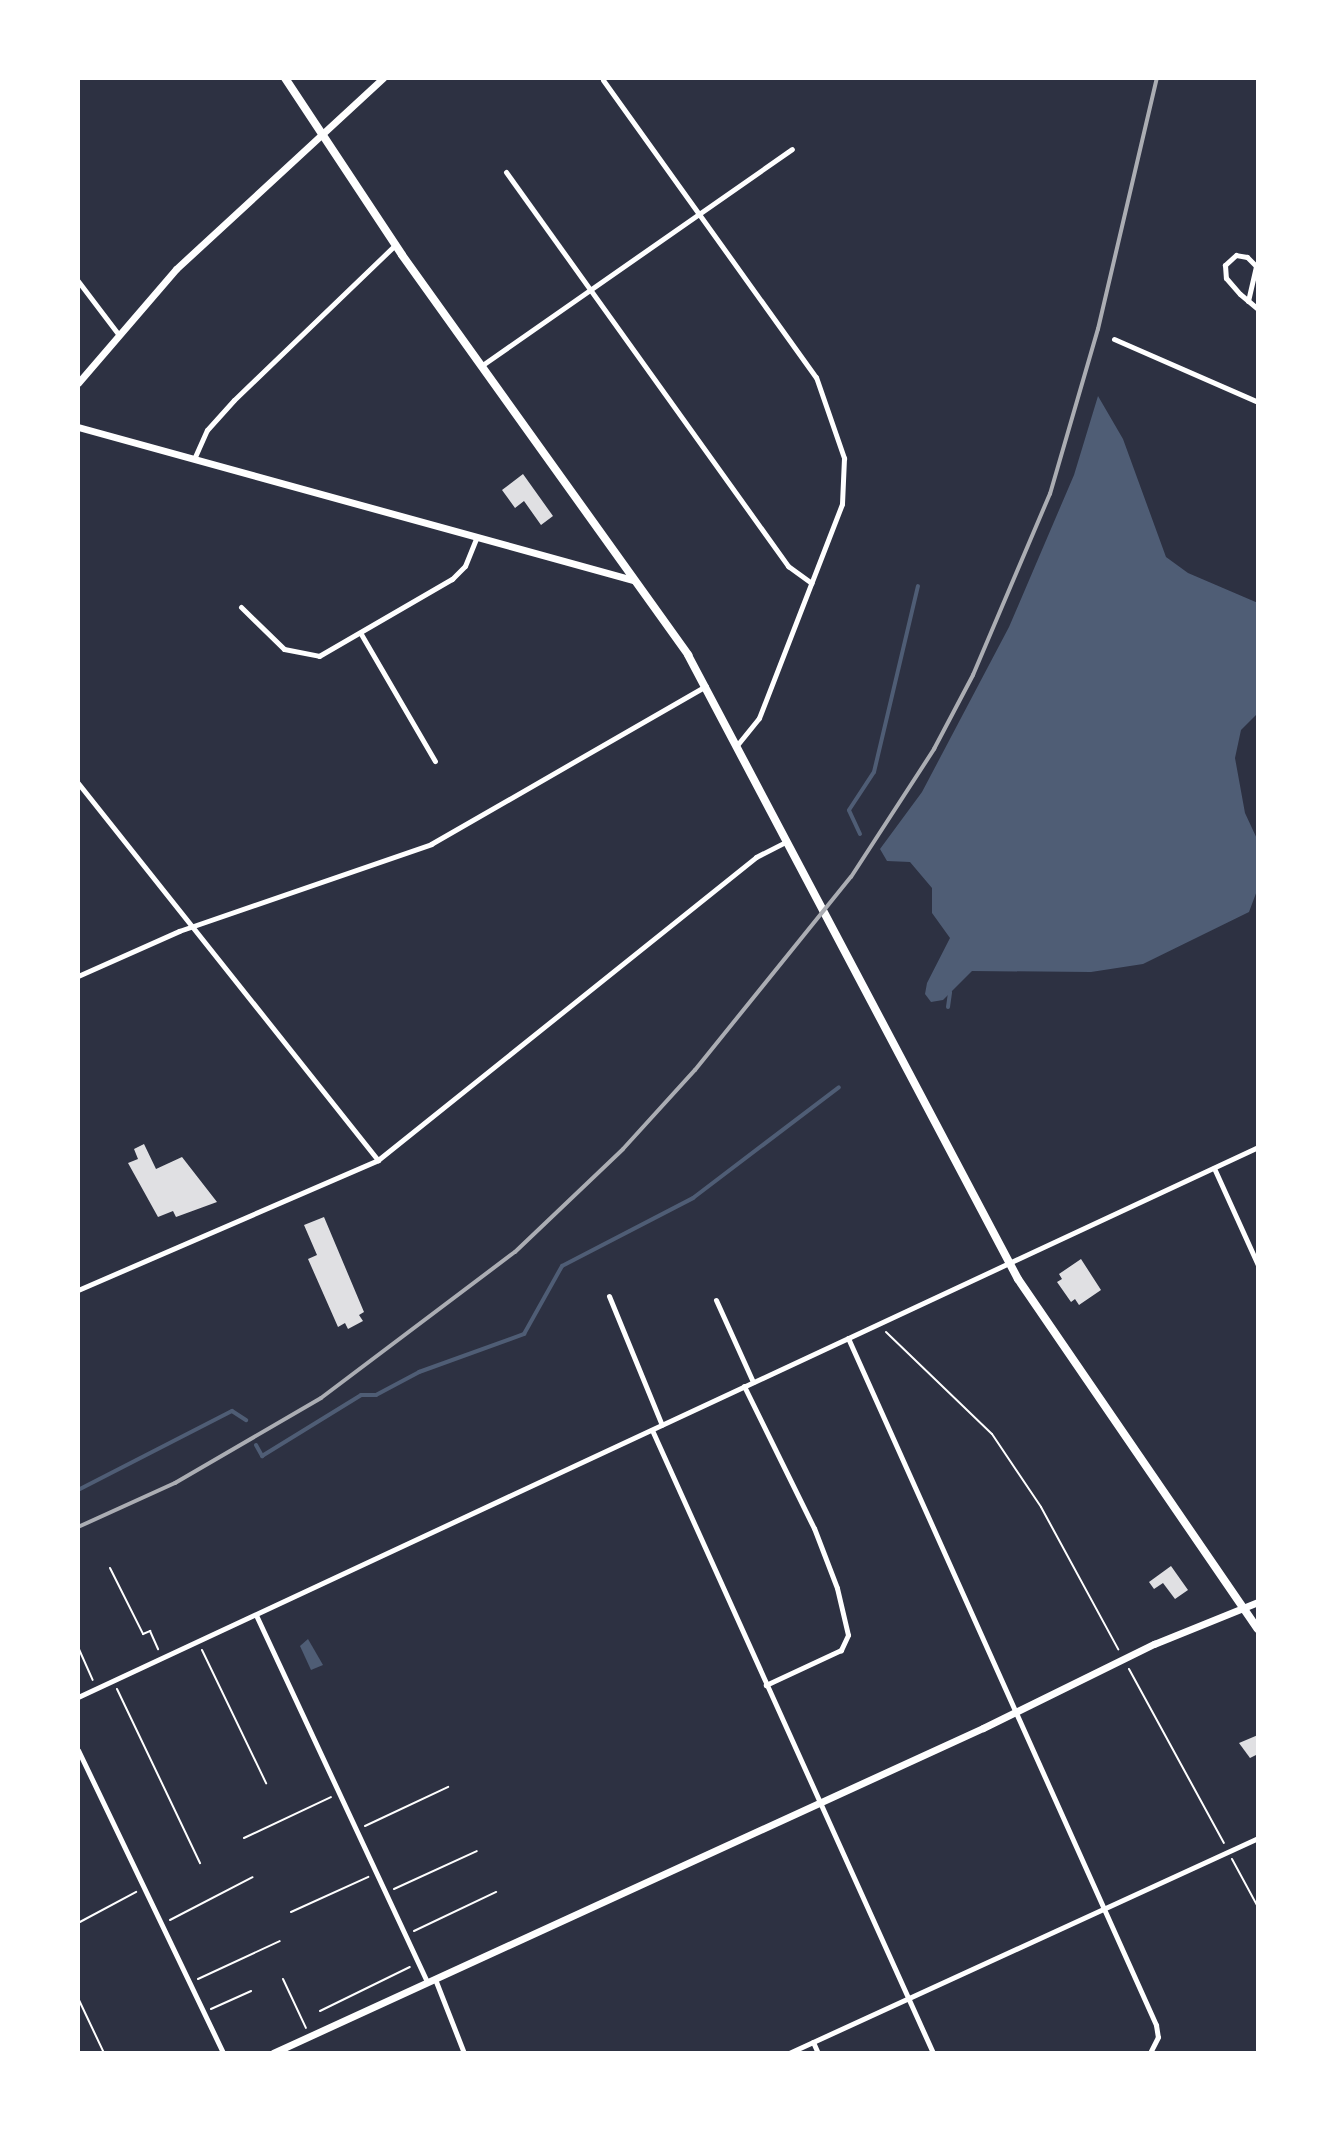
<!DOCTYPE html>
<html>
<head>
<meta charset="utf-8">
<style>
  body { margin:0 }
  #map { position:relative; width:1336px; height:2131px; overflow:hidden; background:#2d3142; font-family:"Golos Text",sans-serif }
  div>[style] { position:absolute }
  .water>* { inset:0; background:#4f5d75 }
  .stream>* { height:4px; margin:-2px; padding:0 2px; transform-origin:2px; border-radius:2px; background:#4f5d75 }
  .building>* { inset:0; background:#e0e0e3 }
  .path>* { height:2px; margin:-1px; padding:0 1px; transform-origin:1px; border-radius:1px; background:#fff }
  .minor>* { height:5px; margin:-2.5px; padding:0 2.5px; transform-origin:2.5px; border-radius:2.5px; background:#fff }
  .tertiary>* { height:7px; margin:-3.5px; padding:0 3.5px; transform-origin:3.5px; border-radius:3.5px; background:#fff }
  .secondary>* { height:7px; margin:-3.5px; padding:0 3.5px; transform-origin:3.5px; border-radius:3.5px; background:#fff }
  .primary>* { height:8px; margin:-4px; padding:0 4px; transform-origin:4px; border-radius:4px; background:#fff }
  .rail>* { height:4px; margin:-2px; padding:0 2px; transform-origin:2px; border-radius:2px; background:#abadb3 }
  span { translate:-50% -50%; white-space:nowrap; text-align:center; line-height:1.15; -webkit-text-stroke:6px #fff; paint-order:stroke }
  .frame { position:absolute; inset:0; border:80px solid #fff; pointer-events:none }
</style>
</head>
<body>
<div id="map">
  <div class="water">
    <div style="clip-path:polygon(1098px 396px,1123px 439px,1166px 557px,1188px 573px,1258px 603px,1258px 713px,1241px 730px,1235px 758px,1245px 813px,1258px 841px,1258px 888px,1249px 912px,1143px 964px,1091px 972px,972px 971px,943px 1000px,931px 1002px,925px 994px,927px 983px,950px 938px,932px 913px,932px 888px,910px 862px,887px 861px,880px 849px,922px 792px,1009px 627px,1074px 475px)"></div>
    <div style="clip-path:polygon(308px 1639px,323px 1665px,311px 1670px,300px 1646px)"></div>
  </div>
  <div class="stream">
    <div style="left:860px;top:834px;width:26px;rotate:-115deg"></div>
    <div style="left:849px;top:810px;width:45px;rotate:-56.7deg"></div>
    <div style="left:874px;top:772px;width:191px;rotate:-76.7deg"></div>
    <div style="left:948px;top:1007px;width:15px;rotate:-82deg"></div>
    <div style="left:256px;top:1445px;width:13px;rotate:61deg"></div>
    <div style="left:262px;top:1456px;width:116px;rotate:-31.6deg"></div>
    <div style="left:361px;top:1395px;width:15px"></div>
    <div style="left:376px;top:1395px;width:49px;rotate:-28.1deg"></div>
    <div style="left:419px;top:1372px;width:112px;rotate:-19.9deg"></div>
    <div style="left:524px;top:1334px;width:78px;rotate:-60.8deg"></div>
    <div style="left:562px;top:1266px;width:148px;rotate:-27.4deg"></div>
    <div style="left:693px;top:1198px;width:183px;rotate:-37.2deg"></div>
    <div style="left:78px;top:1490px;width:173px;rotate:-27.2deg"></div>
    <div style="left:232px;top:1411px;width:17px;rotate:33deg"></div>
  </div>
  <div class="building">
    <div style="clip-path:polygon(523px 474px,553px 516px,541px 525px,524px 501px,515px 508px,502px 490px)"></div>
    <div style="clip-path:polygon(144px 1144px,156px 1169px,182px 1157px,217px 1202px,176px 1217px,173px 1211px,158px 1217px,128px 1163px,138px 1159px,134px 1149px)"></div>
    <div style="clip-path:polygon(324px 1217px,364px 1312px,359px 1315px,363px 1321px,348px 1329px,345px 1323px,338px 1327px,308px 1259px,317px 1255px,304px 1225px)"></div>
    <div style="clip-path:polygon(1081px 1259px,1101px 1290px,1079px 1305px,1075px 1299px,1071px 1302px,1057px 1282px,1062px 1279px,1059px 1274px)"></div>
    <div style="clip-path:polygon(1171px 1566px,1188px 1590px,1175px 1599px,1163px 1583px,1154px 1589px,1149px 1582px)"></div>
    <div style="clip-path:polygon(1258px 1735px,1258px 1754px,1250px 1758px,1239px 1743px)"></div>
  </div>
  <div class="path">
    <div style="left:886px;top:1332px;width:147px;rotate:43.9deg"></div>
    <div style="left:992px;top:1434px;width:88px;rotate:56.1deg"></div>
    <div style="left:1041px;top:1507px;width:162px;rotate:61.5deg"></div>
    <div style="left:110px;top:1568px;width:74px;rotate:63.4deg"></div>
    <div style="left:143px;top:1634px;width:8px;rotate:-23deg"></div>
    <div style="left:150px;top:1631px;width:20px;rotate:66deg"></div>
    <div style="left:78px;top:1647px;width:36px;rotate:66deg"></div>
    <div style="left:202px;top:1650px;width:148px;rotate:64.3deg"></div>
    <div style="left:1129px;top:1669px;width:198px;rotate:61.4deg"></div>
    <div style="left:117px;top:1689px;width:193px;rotate:64.5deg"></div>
    <div style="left:365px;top:1826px;width:92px;rotate:-25.2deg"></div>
    <div style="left:244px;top:1838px;width:96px;rotate:-25.2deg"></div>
    <div style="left:1232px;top:1859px;width:55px;rotate:61.6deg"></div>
    <div style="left:394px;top:1889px;width:91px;rotate:-24.6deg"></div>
    <div style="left:291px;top:1912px;width:85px;rotate:-24.4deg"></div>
    <div style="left:170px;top:1920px;width:93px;rotate:-27.4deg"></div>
    <div style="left:78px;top:1923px;width:66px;rotate:-28.1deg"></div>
    <div style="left:414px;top:1931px;width:91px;rotate:-25.4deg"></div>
    <div style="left:198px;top:1979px;width:90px;rotate:-24.9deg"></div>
    <div style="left:283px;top:1979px;width:54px;rotate:64.9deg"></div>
    <div style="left:78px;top:1998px;width:61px;rotate:64.7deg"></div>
    <div style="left:211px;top:2009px;width:44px;rotate:-24.2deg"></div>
    <div style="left:320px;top:2011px;width:100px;rotate:-26.1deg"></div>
  </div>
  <div class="minor">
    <div style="left:603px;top:80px;width:365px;rotate:54.4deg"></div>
    <div style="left:816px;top:377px;width:86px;rotate:70.9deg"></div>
    <div style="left:844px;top:458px;width:46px;rotate:92.5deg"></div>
    <div style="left:842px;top:504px;width:230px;rotate:111.2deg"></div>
    <div style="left:759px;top:718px;width:35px;rotate:129deg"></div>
    <div style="left:506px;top:172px;width:485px;rotate:54.4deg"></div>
    <div style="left:788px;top:566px;width:29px;rotate:36deg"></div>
    <div style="left:78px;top:281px;width:68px;rotate:52.8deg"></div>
    <div style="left:1248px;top:301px;width:36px;rotate:-77deg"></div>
    <div style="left:1256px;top:266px;width:13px;rotate:-135deg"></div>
    <div style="left:1247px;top:257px;width:11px;rotate:-170deg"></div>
    <div style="left:1236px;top:255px;width:15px;rotate:138deg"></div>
    <div style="left:1225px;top:265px;width:13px;rotate:86deg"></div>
    <div style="left:1226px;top:278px;width:21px;rotate:49deg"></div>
    <div style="left:1240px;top:294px;width:23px;rotate:40deg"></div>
    <div style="left:1114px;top:339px;width:157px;rotate:23.6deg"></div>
    <div style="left:481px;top:366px;width:379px;rotate:-34.9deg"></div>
    <div style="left:194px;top:459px;width:32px;rotate:-66deg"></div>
    <div style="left:207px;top:430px;width:40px;rotate:-48deg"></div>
    <div style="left:234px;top:400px;width:223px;rotate:-43.9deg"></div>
    <div style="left:241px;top:607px;width:60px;rotate:44.3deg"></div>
    <div style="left:284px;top:649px;width:36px;rotate:11deg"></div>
    <div style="left:319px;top:656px;width:154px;rotate:-30.1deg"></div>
    <div style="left:452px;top:579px;width:18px;rotate:-45deg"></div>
    <div style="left:465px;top:566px;width:31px;rotate:-68deg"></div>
    <div style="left:361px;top:634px;width:147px;rotate:59.8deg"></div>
    <div style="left:78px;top:783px;width:482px;rotate:51.5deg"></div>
    <div style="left:378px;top:1160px;width:484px;rotate:-38.7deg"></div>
    <div style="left:756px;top:857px;width:35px;rotate:-27deg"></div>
    <div style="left:78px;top:976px;width:111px;rotate:-24deg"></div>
    <div style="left:179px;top:931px;width:267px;rotate:-19deg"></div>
    <div style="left:431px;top:844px;width:317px;rotate:-29.9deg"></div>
    <div style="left:1258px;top:1061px;width:7px;rotate:90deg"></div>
    <div style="left:1214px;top:1168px;width:107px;rotate:65.6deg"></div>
    <div style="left:78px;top:1290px;width:327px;rotate:-23.4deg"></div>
    <div style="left:609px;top:1296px;width:139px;rotate:67.7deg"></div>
    <div style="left:716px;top:1300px;width:90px;rotate:65.7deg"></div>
    <div style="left:848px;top:1338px;width:753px;rotate:65.85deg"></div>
    <div style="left:1156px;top:2025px;width:12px;rotate:81deg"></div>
    <div style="left:1158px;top:2037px;width:18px;rotate:117deg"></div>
    <div style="left:744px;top:1386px;width:158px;rotate:63.8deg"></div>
    <div style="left:814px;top:1528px;width:64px;rotate:69deg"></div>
    <div style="left:837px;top:1588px;width:48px;rotate:76.8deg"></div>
    <div style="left:848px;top:1635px;width:17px;rotate:115deg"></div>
    <div style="left:841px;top:1650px;width:83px;rotate:155deg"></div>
    <div style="left:652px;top:1430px;width:683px;rotate:65.72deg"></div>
    <div style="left:256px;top:1615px;width:405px;rotate:65deg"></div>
    <div style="left:78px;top:1697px;width:1302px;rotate:-24.99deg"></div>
    <div style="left:78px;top:1750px;width:336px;rotate:64.4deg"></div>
    <div style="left:435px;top:1979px;width:79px;rotate:68.6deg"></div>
    <div style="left:813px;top:2042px;width:12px;rotate:66deg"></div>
    <div style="left:789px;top:2053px;width:516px;rotate:-24.63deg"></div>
  </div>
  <div class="tertiary">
    <div style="left:78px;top:383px;width:150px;rotate:-49.3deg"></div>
    <div style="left:176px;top:269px;width:282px;rotate:-42.7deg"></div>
    <div style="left:78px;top:427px;width:576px;rotate:15.41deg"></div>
  </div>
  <div class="secondary">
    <div style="left:273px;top:2053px;width:781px;rotate:-24.6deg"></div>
    <div style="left:983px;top:1728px;width:191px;rotate:-26.2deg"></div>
    <div style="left:1154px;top:1644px;width:112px;rotate:-22deg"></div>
  </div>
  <div class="primary">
    <div style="left:285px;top:78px;width:212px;rotate:56.5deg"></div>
    <div style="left:402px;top:255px;width:492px;rotate:54.4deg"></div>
    <div style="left:688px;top:655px;width:706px;rotate:62.13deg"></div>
    <div style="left:1018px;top:1279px;width:424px;rotate:55.6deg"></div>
  </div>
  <div class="rail">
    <div style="left:78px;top:1527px;width:107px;rotate:-24.4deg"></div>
    <div style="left:175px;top:1483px;width:169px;rotate:-30.2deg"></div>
    <div style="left:321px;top:1398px;width:243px;rotate:-37deg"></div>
    <div style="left:515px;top:1252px;width:149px;rotate:-43.6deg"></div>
    <div style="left:623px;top:1149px;width:107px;rotate:-47.7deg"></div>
    <div style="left:695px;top:1070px;width:248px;rotate:-51.1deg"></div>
    <div style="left:851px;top:877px;width:153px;rotate:-57deg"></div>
    <div style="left:934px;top:749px;width:84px;rotate:-62.2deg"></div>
    <div style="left:973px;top:675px;width:197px;rotate:-67deg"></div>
    <div style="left:1050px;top:494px;width:172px;rotate:-73.8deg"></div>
    <div style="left:1098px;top:329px;width:258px;rotate:-76.8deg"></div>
  </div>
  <div class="frame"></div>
</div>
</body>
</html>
